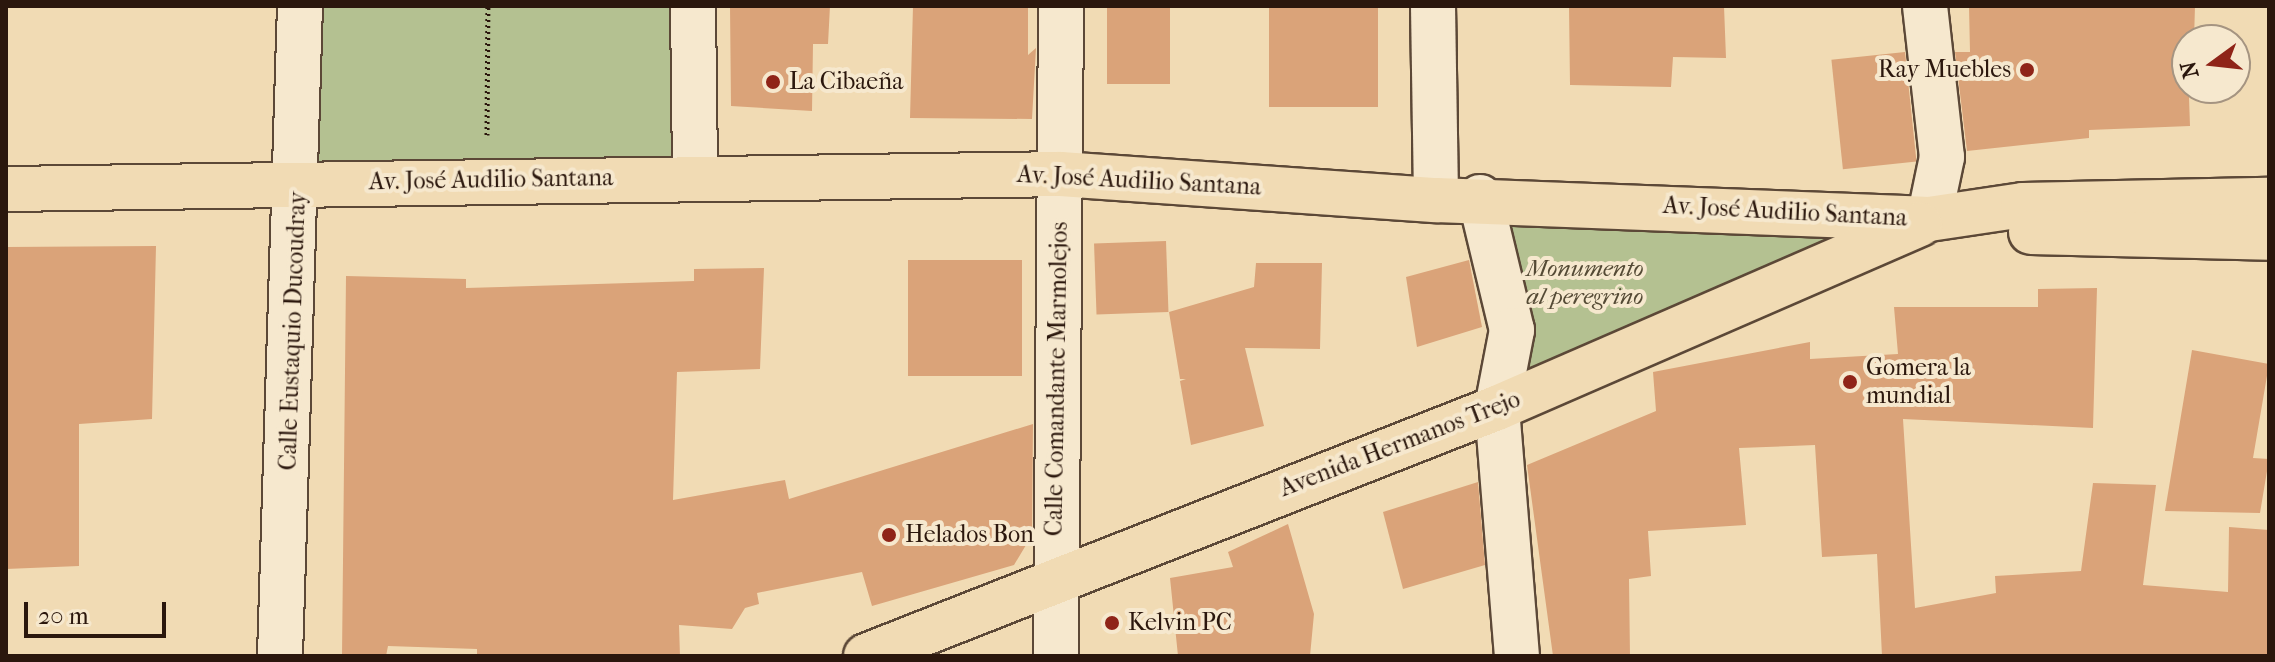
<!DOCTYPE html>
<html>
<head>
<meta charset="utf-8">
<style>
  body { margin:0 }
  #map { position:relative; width:2275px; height:662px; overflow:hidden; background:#f1dbb4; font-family:"IM FELL French Canon",serif }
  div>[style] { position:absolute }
  .green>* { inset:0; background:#b4c191; transform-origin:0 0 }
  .building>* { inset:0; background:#daa379; transform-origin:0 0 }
  .path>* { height:5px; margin-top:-2.5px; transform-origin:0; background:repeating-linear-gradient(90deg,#2b170d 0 2px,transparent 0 6px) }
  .roads { filter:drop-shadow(2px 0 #5c4837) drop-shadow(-2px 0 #5c4837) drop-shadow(0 2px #5c4837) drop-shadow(0 -2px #5c4837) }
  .minor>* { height:44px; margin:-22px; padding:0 22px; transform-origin:22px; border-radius:22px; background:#f6e8ce }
  .major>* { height:44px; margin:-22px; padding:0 22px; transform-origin:22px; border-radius:22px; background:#f1dbb4 }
  .dots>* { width:22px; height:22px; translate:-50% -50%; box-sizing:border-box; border:4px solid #f6e8ce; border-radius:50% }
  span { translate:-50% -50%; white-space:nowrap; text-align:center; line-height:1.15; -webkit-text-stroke:8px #f6e8ce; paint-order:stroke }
  .poi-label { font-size:24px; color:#2b170d }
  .right { translate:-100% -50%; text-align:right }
  .left { translate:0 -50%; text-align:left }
  .street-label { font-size:24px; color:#2b170d }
  .park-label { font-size:24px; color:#544a35; font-style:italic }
  .frame { position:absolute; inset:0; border:8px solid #2b170d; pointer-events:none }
  .north { position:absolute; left:2171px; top:24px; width:80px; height:80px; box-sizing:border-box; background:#f6e8ce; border:2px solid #a59481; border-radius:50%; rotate:255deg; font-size:22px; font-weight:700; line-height:32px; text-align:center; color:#2b170d }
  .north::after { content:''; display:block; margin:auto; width:28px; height:36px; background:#8f2418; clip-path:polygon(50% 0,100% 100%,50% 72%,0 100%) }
  .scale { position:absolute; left:24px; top:602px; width:142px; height:36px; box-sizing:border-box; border:4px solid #2b170d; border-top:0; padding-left:10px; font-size:24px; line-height:28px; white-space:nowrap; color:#2b170d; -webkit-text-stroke:6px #f6e8ce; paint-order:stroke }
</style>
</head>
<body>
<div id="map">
  <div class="green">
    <div style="left:300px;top:6px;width:393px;height:176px"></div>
    <div style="clip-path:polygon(1480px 197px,1929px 219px,1497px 408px)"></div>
  </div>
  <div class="building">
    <div style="clip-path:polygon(730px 6px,830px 6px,828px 44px,813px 44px,812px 111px,731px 106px)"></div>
    <div style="clip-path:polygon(913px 6px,1028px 6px,1028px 55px,1036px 48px,1032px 119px,910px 118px)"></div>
    <div style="left:1107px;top:6px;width:63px;height:78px"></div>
    <div style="left:1269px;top:6px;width:109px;height:101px"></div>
    <div style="clip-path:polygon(1569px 6px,1724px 6px,1726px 58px,1673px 57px,1671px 87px,1570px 85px)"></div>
    <div style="clip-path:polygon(1969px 6px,2195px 6px,2194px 40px,2187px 40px,2190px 126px,2089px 130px,2089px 138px,1967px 151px,1955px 52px,1970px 52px)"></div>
    <div style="left:1905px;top:52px;width:110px;height:74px;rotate:84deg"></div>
    <div style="left:1166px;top:241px;width:71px;height:72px;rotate:88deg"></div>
    <div style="clip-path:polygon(156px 246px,152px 419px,79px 424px,79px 566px,6px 569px,6px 247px)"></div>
    <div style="left:908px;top:260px;width:114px;height:116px"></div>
    <div style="clip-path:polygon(1469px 260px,1482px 327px,1417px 347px,1406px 277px)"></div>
    <div style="clip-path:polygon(1256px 263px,1322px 263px,1320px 349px,1245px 348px,1264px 426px,1191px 445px,1180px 381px,1186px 379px,1180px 379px,1169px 312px,1254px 287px)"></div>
    <div style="clip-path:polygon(764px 268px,760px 369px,677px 372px,673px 500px,785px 480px,789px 499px,1033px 424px,1032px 535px,1014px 565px,872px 606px,862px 572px,757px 593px,759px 604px,745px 608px,732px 629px,679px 625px,680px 656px,477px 656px,477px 649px,388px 646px,386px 656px,342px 656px,346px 276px,466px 279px,466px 288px,694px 281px,694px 269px)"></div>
    <div style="clip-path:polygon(2097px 288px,2093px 428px,1903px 419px,1915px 608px,1996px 593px,1995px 576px,2081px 571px,2093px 483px,2156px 485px,2143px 585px,2228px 592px,2229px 527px,2269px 530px,2269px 656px,1882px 656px,1877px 554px,1822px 557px,1815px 445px,1739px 448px,1746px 525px,1648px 531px,1651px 576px,1629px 579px,1630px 656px,1553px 656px,1527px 465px,1656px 411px,1653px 372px,1810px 342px,1810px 359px,1898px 354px,1894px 307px,2038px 307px,2038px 289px)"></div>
    <div style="clip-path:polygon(2192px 350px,2269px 364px,2253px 458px,2269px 459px,2260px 513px,2165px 511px)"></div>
    <div style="clip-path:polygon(1478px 482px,1485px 565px,1403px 589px,1383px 512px)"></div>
    <div style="clip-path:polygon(1288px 524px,1314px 614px,1310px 656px,1178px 656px,1170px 578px,1233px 567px,1228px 552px)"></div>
  </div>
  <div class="path">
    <div style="left:487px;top:135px;width:129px;rotate:-89.6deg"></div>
  </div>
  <div class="roads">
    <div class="minor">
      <div style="left:693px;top:6px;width:172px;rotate:89.3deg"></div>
      <div style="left:1433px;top:6px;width:194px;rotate:89.1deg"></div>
      <div style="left:1925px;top:6px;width:152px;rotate:83.6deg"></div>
      <div style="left:1942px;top:157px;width:63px;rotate:101.8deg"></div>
      <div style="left:1480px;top:197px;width:137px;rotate:76.5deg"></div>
      <div style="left:1512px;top:330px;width:79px;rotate:100.9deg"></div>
      <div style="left:1497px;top:408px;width:249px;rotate:85.4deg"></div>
      <div style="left:280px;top:656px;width:650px;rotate:-88.24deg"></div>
      <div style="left:1056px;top:656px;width:650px;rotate:-89.56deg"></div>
    </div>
    <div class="major">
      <div style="left:6px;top:189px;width:1055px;rotate:-0.81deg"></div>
      <div style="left:1061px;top:174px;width:376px;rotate:4deg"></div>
      <div style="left:1436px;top:200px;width:493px;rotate:2.2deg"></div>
      <div style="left:1929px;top:219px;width:95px;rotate:-8.5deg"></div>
      <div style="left:2023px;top:205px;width:246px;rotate:-1.2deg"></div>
      <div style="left:2031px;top:232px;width:238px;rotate:1.4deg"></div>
      <div style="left:866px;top:656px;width:678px;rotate:-21.46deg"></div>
      <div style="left:1497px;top:408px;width:461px;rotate:-23.5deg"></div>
    </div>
  </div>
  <div class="dots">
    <div style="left:2027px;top:70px;background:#8f2418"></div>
    <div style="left:773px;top:82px;background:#8f2418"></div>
    <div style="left:1850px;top:382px;background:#8f2418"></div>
    <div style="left:889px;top:535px;background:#8f2418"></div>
    <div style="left:1112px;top:623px;background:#8f2418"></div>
  </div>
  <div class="poi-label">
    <span class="right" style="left:2011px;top:70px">Ray Muebles</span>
    <span class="left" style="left:789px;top:82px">La Cibaeña</span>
    <span class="left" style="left:1866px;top:382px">Gomera la<br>mundial</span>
    <span class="left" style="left:905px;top:535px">Helados Bon</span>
    <span class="left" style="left:1128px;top:623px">Kelvin PC</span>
  </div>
  <div class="street-label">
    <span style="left:491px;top:180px;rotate:-1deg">Av. José Audilio Santana</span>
    <span style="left:1139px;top:181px;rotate:3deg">Av. José Audilio Santana</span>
    <span style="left:1785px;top:212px;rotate:3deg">Av. José Audilio Santana</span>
    <span style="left:293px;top:331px;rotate:-88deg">Calle Eustaquio Ducoudray</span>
    <span style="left:1057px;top:379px;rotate:-89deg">Calle Comandante Marmolejos</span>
    <span style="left:1400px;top:444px;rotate:-21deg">Avenida Hermanos Trejo</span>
  </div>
  <div class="park-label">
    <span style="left:1585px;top:283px">Monumento<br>al peregrino</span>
  </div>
  <div class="frame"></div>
  <div class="north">N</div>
  <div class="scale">20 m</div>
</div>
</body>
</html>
